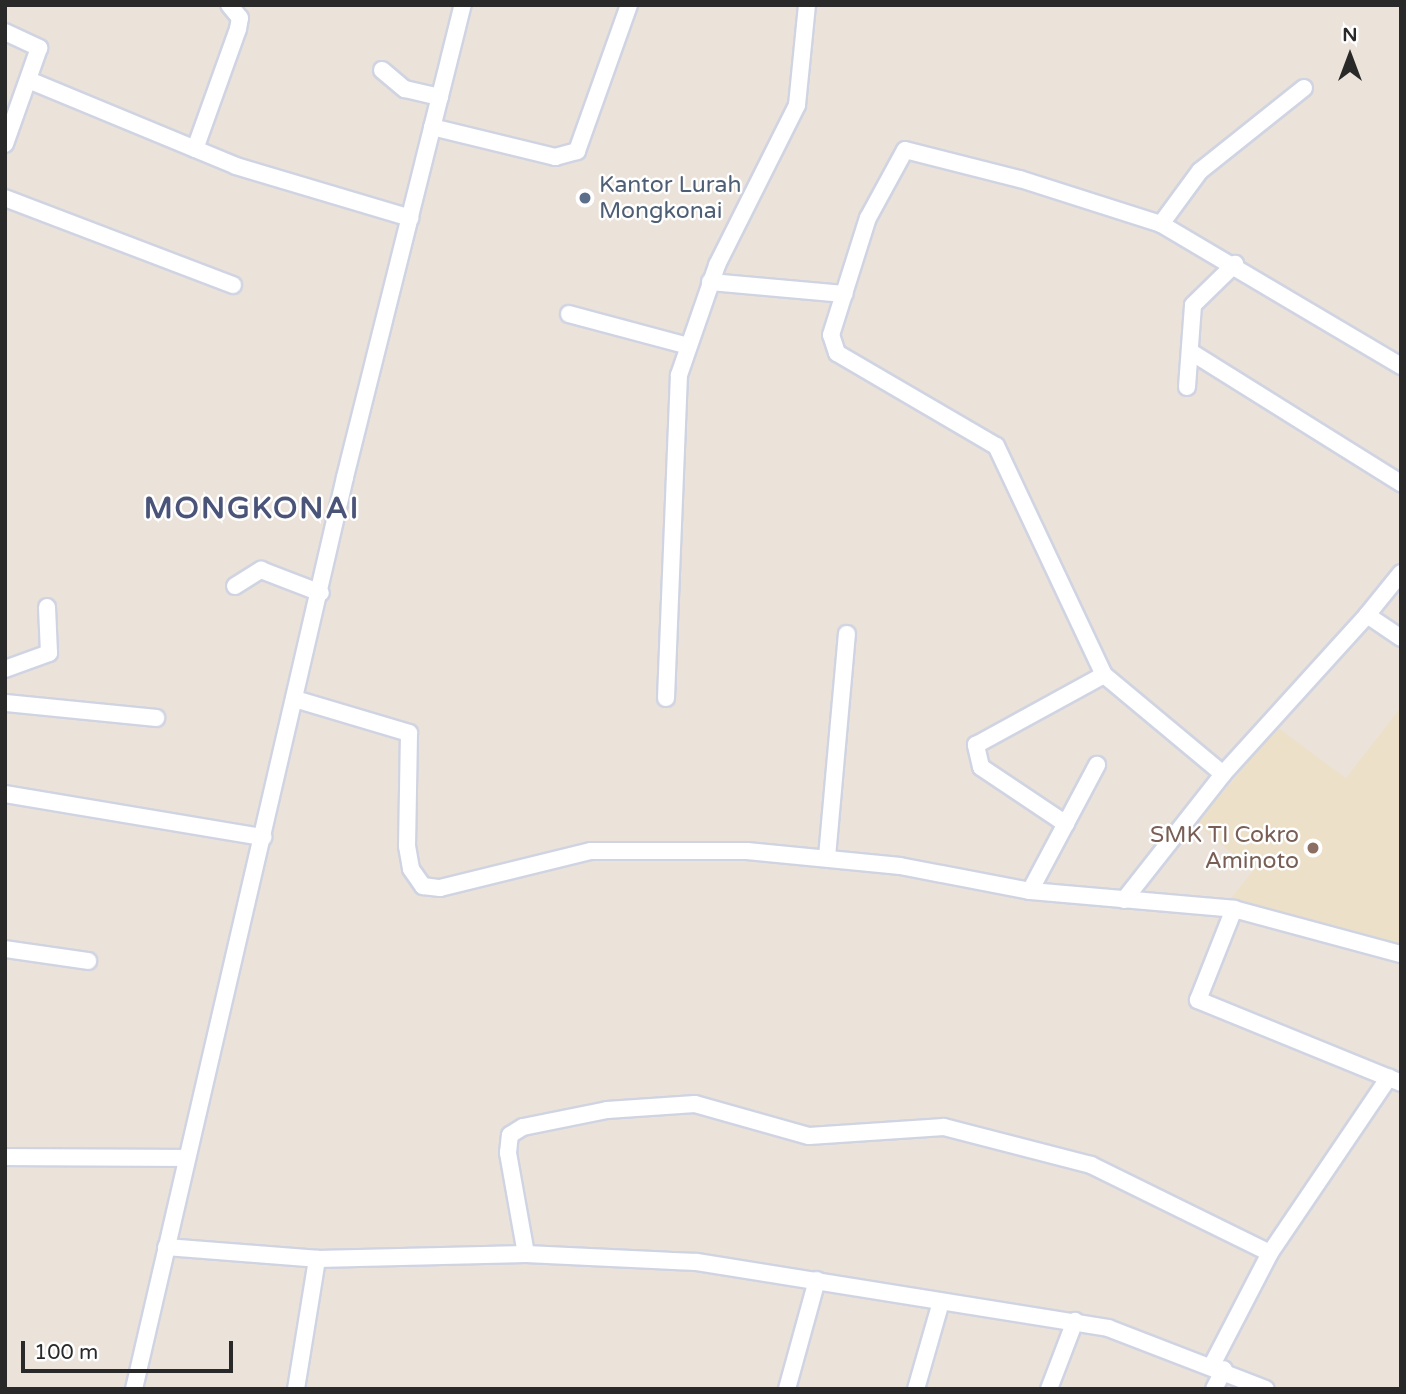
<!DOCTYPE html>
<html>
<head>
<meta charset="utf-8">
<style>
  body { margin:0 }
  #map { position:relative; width:1406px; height:1394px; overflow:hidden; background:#ebe3da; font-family:"Varela Round",sans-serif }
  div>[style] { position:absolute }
  .education>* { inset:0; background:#ede0c9 }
  .roads { filter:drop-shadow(2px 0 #d0d4e2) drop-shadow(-2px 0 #d0d4e2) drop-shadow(0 2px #d0d4e2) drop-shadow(0 -2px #d0d4e2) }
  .street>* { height:16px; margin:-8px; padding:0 8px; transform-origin:8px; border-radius:8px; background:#fff }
  .dots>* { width:19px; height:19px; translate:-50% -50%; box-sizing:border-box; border:4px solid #fff; border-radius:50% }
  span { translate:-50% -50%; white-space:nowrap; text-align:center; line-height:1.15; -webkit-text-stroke:5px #fff; paint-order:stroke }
  .service-label { font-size:23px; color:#4e5e75 }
  .left { translate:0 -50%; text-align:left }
  .education-label { font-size:23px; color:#785e54 }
  .right { translate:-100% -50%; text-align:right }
  .district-label { font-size:30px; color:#4a5479; font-weight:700; letter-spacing:2px }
  .frame { position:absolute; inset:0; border:7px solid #292929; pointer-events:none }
  .north { position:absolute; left:1315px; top:21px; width:70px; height:70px; -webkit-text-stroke:5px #fff; paint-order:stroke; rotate:0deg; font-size:19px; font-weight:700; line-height:28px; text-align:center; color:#292929 }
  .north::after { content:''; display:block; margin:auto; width:24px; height:32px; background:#292929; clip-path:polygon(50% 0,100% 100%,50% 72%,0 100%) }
  .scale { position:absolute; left:21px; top:1341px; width:212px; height:32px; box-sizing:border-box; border:4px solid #292929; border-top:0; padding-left:9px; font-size:21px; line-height:24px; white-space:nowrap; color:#292929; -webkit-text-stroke:5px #fff; paint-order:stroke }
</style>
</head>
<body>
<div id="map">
  <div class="education">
    <div style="clip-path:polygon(1401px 707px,1401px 944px,1230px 899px,1253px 871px,1197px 824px,1277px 727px,1346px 778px)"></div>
  </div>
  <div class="roads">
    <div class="street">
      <div style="left:5px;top:32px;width:38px;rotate:25deg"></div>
      <div style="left:39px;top:48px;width:102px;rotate:109.5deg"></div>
      <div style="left:382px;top:70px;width:30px;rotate:40deg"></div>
      <div style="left:405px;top:89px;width:36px;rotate:13deg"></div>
      <div style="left:31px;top:81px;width:222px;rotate:22.5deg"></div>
      <div style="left:236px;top:166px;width:182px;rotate:16.6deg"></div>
      <div style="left:432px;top:127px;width:127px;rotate:13.7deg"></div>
      <div style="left:555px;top:157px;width:23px;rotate:-15deg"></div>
      <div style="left:577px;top:151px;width:155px;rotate:-70.4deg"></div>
      <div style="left:195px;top:149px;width:127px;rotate:-70.3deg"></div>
      <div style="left:238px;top:29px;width:11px;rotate:-80deg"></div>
      <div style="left:240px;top:18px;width:17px;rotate:-130deg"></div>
      <div style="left:5px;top:198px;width:244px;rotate:20.9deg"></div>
      <div style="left:1161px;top:224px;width:66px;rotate:-53.7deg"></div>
      <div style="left:1200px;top:171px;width:133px;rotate:-38.6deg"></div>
      <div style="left:710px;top:282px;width:135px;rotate:5.1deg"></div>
      <div style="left:569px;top:314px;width:120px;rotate:15deg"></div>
      <div style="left:1191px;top:352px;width:248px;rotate:32deg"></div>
      <div style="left:1187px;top:387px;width:82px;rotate:-85.8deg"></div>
      <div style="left:1193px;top:305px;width:59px;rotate:-44.3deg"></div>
      <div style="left:1401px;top:573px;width:54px;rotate:129deg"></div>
      <div style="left:1367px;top:615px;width:41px;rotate:34.1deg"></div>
      <div style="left:235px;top:586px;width:31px;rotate:-32deg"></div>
      <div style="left:261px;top:570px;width:64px;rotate:21deg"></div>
      <div style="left:5px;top:669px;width:47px;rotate:-20deg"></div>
      <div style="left:49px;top:653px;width:46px;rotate:-92.5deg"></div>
      <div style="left:666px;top:698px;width:323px;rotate:-87.7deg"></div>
      <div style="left:679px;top:375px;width:116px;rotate:-70.9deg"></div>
      <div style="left:717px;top:265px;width:179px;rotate:-63.4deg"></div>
      <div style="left:797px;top:105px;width:100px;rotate:-84.3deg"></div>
      <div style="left:295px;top:699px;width:119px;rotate:16.6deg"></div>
      <div style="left:409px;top:733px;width:113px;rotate:91deg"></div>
      <div style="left:407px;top:846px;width:23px;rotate:80deg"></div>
      <div style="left:411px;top:869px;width:21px;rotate:55deg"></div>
      <div style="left:423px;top:886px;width:17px;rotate:7deg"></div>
      <div style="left:440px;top:888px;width:155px;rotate:-13.8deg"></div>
      <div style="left:591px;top:851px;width:156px"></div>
      <div style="left:747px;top:851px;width:154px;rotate:5.6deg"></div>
      <div style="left:900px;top:866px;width:132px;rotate:10.9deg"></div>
      <div style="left:1030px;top:891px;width:205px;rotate:5deg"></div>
      <div style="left:1234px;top:909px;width:173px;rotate:15.1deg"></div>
      <div style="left:6px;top:703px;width:151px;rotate:5.7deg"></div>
      <div style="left:1223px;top:774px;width:155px;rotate:-140.2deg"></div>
      <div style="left:1104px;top:675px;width:253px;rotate:-115.2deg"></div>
      <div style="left:996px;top:446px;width:184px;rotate:-149.7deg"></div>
      <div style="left:837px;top:353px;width:19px;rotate:-108deg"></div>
      <div style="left:831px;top:335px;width:123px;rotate:-72.5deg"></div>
      <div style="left:868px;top:218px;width:77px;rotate:-61.4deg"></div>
      <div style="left:905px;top:150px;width:119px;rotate:14.2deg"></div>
      <div style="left:1020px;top:179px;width:148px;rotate:17.7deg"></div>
      <div style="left:1161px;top:224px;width:279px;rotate:30.6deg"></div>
      <div style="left:5px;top:794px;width:262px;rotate:9.5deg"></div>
      <div style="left:1066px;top:824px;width:102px;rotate:-146.2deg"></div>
      <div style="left:981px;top:767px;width:23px;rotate:-103deg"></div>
      <div style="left:976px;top:745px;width:146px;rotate:-28.7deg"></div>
      <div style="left:827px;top:857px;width:224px;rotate:-84.9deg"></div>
      <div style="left:1030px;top:891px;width:143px;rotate:-62deg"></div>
      <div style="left:1124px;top:900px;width:160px;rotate:-51.8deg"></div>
      <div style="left:1223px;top:774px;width:215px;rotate:-47.8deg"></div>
      <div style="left:1234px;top:909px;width:98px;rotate:111.6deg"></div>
      <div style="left:1198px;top:1000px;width:219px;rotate:22.2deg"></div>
      <div style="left:5px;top:949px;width:84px;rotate:8.2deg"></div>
      <div style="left:5px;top:1157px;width:181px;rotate:0.3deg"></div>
      <div style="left:166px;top:1247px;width:151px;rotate:4.5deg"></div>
      <div style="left:317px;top:1259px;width:209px;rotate:-1.4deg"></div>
      <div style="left:526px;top:1254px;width:171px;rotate:2.7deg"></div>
      <div style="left:697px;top:1262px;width:416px;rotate:9.1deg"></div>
      <div style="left:1108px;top:1328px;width:169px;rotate:21.1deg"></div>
      <div style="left:1270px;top:1253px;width:212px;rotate:-55.9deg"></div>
      <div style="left:526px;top:1254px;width:103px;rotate:-100.1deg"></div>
      <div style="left:508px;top:1153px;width:18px;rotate:-84deg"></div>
      <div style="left:510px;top:1135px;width:15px;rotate:-32deg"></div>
      <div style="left:523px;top:1127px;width:86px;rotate:-11.4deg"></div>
      <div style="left:607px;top:1110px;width:88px;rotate:-3.9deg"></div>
      <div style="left:695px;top:1104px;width:118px;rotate:15.7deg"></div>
      <div style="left:809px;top:1136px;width:135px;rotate:-3.8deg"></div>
      <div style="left:944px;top:1127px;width:152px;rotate:14.5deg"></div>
      <div style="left:1091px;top:1165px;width:199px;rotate:26.2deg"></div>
      <div style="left:1270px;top:1253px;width:124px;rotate:117.4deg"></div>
      <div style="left:134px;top:1389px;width:936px;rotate:-76.97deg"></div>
      <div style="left:345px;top:477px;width:487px;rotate:-76deg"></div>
      <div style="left:296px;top:1389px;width:132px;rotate:-80.8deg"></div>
      <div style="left:787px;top:1389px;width:113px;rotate:-74.6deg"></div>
      <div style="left:916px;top:1389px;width:91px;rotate:-74deg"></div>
      <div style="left:1049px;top:1389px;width:73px;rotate:-69.1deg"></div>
      <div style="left:1214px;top:1389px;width:22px;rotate:-63deg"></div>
    </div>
  </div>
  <div class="dots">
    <div style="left:585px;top:198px;background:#5c6f8a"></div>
    <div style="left:1313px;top:848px;background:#8d6e63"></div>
  </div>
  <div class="service-label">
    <span class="left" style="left:599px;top:198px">Kantor Lurah<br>Mongkonai</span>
  </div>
  <div class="education-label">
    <span class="right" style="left:1299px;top:848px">SMK TI Cokro<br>Aminoto</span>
  </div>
  <div class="district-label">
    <span style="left:252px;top:509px">MONGKONAI</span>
  </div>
  <div class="frame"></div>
  <div class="north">N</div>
  <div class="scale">100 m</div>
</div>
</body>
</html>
